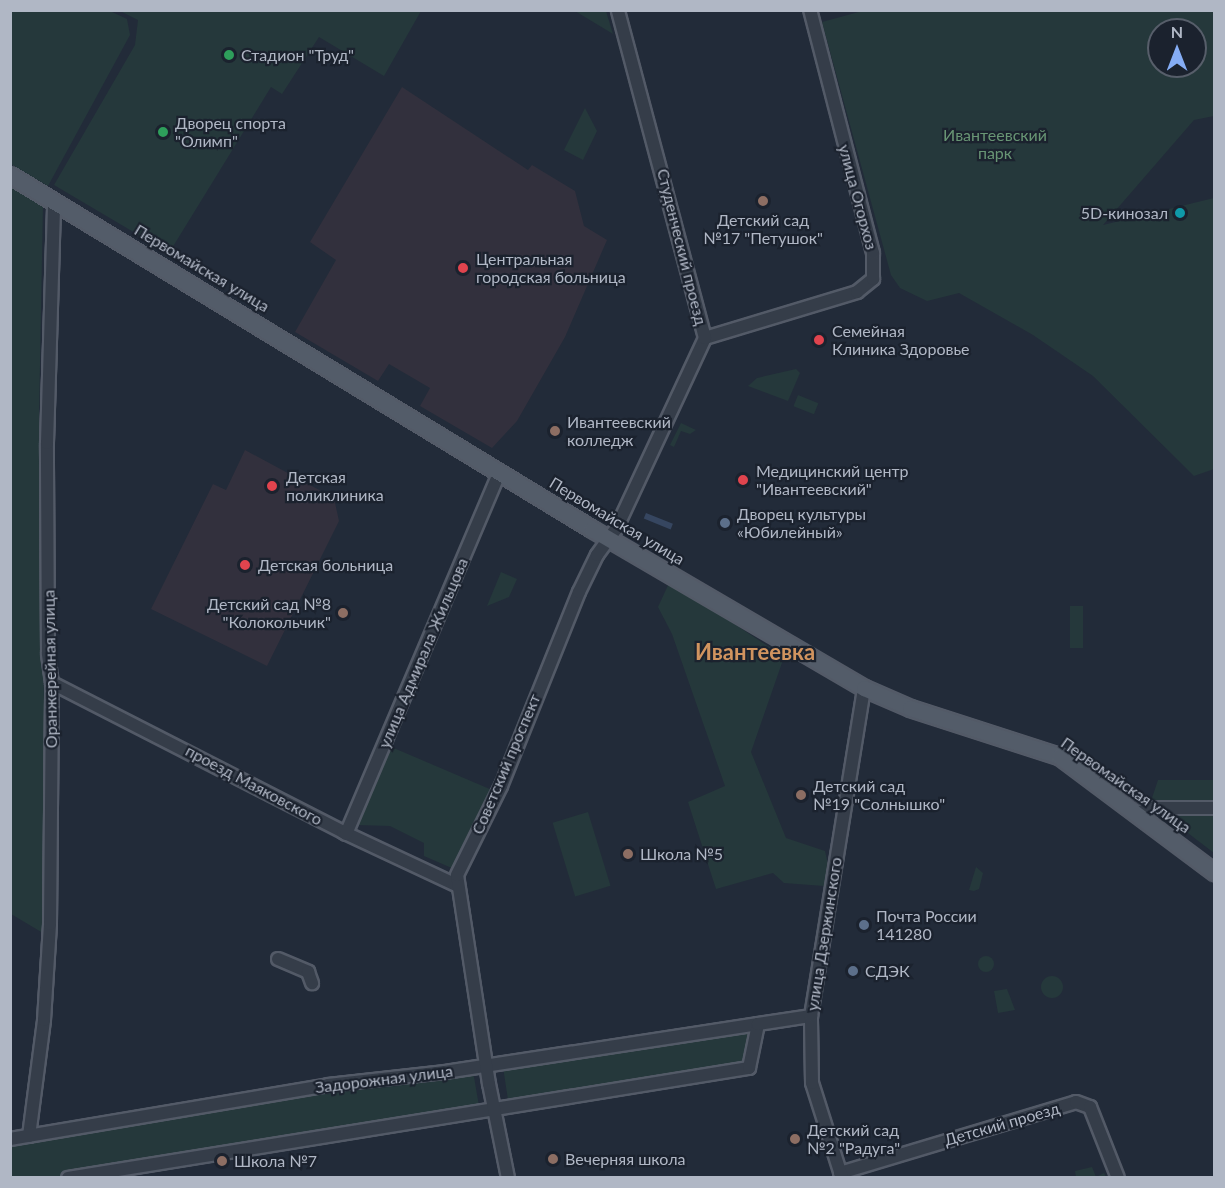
<!DOCTYPE html>
<html>
<head>
<meta charset="utf-8">
<style>
  body { margin:0 }
  #map { position:relative; width:1225px; height:1188px; overflow:hidden; background:#222b39; font-family:Lato,sans-serif }
  div>[style] { position:absolute }
  .medical>* { inset:0; background:#32303d }
  .green>* { inset:0; background:#25383b; transform-origin:0 0 }
  .round { border-radius:50% }
  .water>* { inset:0; background:#364660; transform-origin:0 0 }
  .roads { filter:drop-shadow(2px 0 #535a67) drop-shadow(-2px 0 #535a67) drop-shadow(0 2px #535a67) drop-shadow(0 -2px #535a67) }
  .minor>* { height:12px; margin:-6px; padding:0 6px; transform-origin:6px; border-radius:6px; background:#353d49 }
  .major>* { height:15px; margin:-7.5px; padding:0 7.5px; transform-origin:7.5px; border-radius:7.5px; background:#535c69 }
  .dots>* { width:16px; height:16px; translate:-50% -50%; box-sizing:border-box; border:3px solid #1b222e; border-radius:50% }
  span { translate:-50% -50%; white-space:nowrap; text-align:center; line-height:1.15; -webkit-text-stroke:4.5px #1b222e; paint-order:stroke }
  .poi-label { font-size:16px; color:#b0b7c5 }
  .left { translate:0 -50%; text-align:left }
  .right { translate:-100% -50%; text-align:right }
  .park-label { font-size:16px; color:#689574 }
  .street-label { font-size:16px; color:#b0b7c5 }
  .district-label { font-size:22px; color:#d1945f; font-weight:700 }
  .frame { position:absolute; inset:0; border:12px solid #b0b7c5; pointer-events:none }
  .north { position:absolute; left:1147px; top:18px; width:60px; height:60px; box-sizing:border-box; background:#1b222e; border:2px solid #575e6a; border-radius:50%; rotate:0deg; font-size:16px; font-weight:700; line-height:24px; text-align:center; color:#b0b7c5 }
  .north::after { content:''; display:block; margin:auto; width:21px; height:27px; background:#85adf5; clip-path:polygon(50% 0,100% 100%,50% 72%,0 100%) }
</style>
</head>
<body>
<div id="map">
  <div class="medical">
    <div style="clip-path:polygon(402px 87px,528px 170px,532px 165px,575px 191px,584px 226px,607px 240px,565px 337px,517px 421px,492px 448px,420px 406px,430px 388px,389px 364px,378px 381px,295px 332px,336px 260px,310px 242px)"></div>
    <div style="clip-path:polygon(245px 450px,334px 498px,339px 521px,267px 666px,151px 609px,213px 484px,226px 490px)"></div>
  </div>
  <div class="green">
    <div style="clip-path:polygon(evenodd,866px 10px,1214px 11px,1214px 116px,1194px 120px,1103px 225px,1214px 198px,1214px 469px,1194px 476px,1093px 376px,1033px 335px,959px 293px,927px 301px,900px 288px,891px 275px,822px 22px,866px 10px,1159px 30px,1195px 30px,1195px 66px,1159px 66px,1159px 30px)"></div>
    <div style="clip-path:polygon(10px 11px,110px 11px,127px 19px,130px 35px,48px 186px,11px 164px)"></div>
    <div style="clip-path:polygon(120px 11px,421px 11px,384px 76px,319px 37px,282px 94px,271px 87px,169px 253px,54px 185px,135px 45px,138px 20px)"></div>
    <div style="clip-path:polygon(575px 11px,606px 11px,613px 34px)"></div>
    <div style="clip-path:polygon(585px 108px,597px 131px,583px 160px,564px 150px)"></div>
    <div style="clip-path:polygon(11px 187px,43px 206px,39px 417px,48px 936px,11px 914px)"></div>
    <div style="clip-path:polygon(796px 369px,800px 373px,788px 401px,748px 386px,757px 378px)"></div>
    <div style="left:798px;top:395px;width:22px;height:12px;rotate:22deg"></div>
    <div style="clip-path:polygon(681px 423px,696px 430px,690px 434px,681px 431px,674px 447px,670px 445px)"></div>
    <div style="clip-path:polygon(501px 572px,517px 579px,509px 597px,487px 606px)"></div>
    <div style="clip-path:polygon(670px 581px,784px 657px,751px 752px,786px 838px,825px 851px,829px 869px,824px 886px,784px 883px,773px 873px,716px 889px,688px 802px,725px 786px,672px 634px,658px 607px)"></div>
    <div style="left:1070px;top:606px;width:13px;height:42px"></div>
    <div style="clip-path:polygon(389px 746px,492px 790px,454px 869px,424px 856px,424px 843px,390px 826px,357px 825px)"></div>
    <div style="clip-path:polygon(1158px 780px,1214px 780px,1214px 853px,1150px 804px)"></div>
    <div style="left:588px;top:812px;width:77px;height:37px;rotate:73deg"></div>
    <div style="clip-path:polygon(976px 867px,983px 873px,979px 889px,974px 891px,969px 890px)"></div>
    <div class="round" style="left:978px;top:956px;width:16px;height:16px"></div>
    <div class="round" style="left:1041px;top:976px;width:22px;height:22px"></div>
    <div style="clip-path:polygon(1007px 989px,1015px 1010px,998px 1013px,994px 991px)"></div>
    <div style="clip-path:polygon(754px 1031px,746px 1062px,508px 1100px,503px 1067px)"></div>
    <div style="clip-path:polygon(473px 1071px,479px 1106px,68px 1177px,11px 1178px,11px 1139px)"></div>
    <div style="clip-path:polygon(1092px 1167px,1096px 1177px,1104px 1173px,1106px 1177px,1076px 1177px,1075px 1171px)"></div>
  </div>
  <div class="water">
    <div style="left:646px;top:513px;width:29px;height:6px;rotate:22deg"></div>
  </div>
  <div class="roads">
    <div class="minor">
      <div style="left:705px;top:338px;width:159px;rotate:-16.8deg"></div>
      <div style="left:857px;top:292px;width:21px;rotate:-39deg"></div>
      <div style="left:873px;top:279px;width:26px;rotate:-90deg"></div>
      <div style="left:873px;top:253px;width:251px;rotate:-104.5deg"></div>
      <div style="left:52px;top:683px;width:327px;rotate:27.1deg"></div>
      <div style="left:343px;top:832px;width:125px;rotate:25.1deg"></div>
      <div style="left:1138px;top:814px;width:12px;rotate:-31deg"></div>
      <div style="left:1148px;top:808px;width:66px"></div>
      <div style="left:346px;top:834px;width:393px;rotate:-67deg"></div>
      <div style="left:278px;top:959px;width:33px;rotate:23deg"></div>
      <div style="left:308px;top:972px;width:12px;rotate:70deg"></div>
      <div style="left:29px;top:1136px;width:117px;rotate:-82.6deg"></div>
      <div style="left:44px;top:1020px;width:96px;rotate:-86.4deg"></div>
      <div style="left:50px;top:924px;width:241px;rotate:-89.5deg"></div>
      <div style="left:52px;top:683px;width:30px;rotate:-98deg"></div>
      <div style="left:48px;top:653px;width:210px;rotate:-90.3deg"></div>
      <div style="left:47px;top:443px;width:242px;rotate:-88.3deg"></div>
      <div style="left:10px;top:1139px;width:323px;rotate:-9.6deg"></div>
      <div style="left:328px;top:1085px;width:118px;rotate:-6.3deg"></div>
      <div style="left:445px;top:1072px;width:317px;rotate:-8.7deg"></div>
      <div style="left:840px;top:1173px;width:246px;rotate:-16.7deg"></div>
      <div style="left:1076px;top:1102px;width:15px;rotate:20deg"></div>
      <div style="left:1090px;top:1107px;width:76px;rotate:68.5deg"></div>
      <div style="left:68px;top:1178px;width:690px;rotate:-9.18deg"></div>
      <div style="left:749px;top:1068px;width:45px;rotate:-78.4deg"></div>
      <div style="left:758px;top:1024px;width:54px;rotate:-8.6deg"></div>
      <div style="left:508px;top:1178px;width:96px;rotate:-101.4deg"></div>
      <div style="left:489px;top:1084px;width:211px;rotate:-98.7deg"></div>
      <div style="left:457px;top:875px;width:99px;rotate:-63.7deg"></div>
      <div style="left:501px;top:786px;width:209px;rotate:-68.1deg"></div>
      <div style="left:579px;top:592px;width:41px;rotate:-64.1deg"></div>
      <div style="left:597px;top:555px;width:32px;rotate:-54deg"></div>
      <div style="left:616px;top:529px;width:211px;rotate:-65deg"></div>
      <div style="left:705px;top:338px;width:339px;rotate:-104.9deg"></div>
      <div style="left:842px;top:1178px;width:100px;rotate:-107.5deg"></div>
      <div style="left:812px;top:1083px;width:67px;rotate:-90.9deg"></div>
      <div style="left:811px;top:1016px;width:332px;rotate:-80.8deg"></div>
    </div>
    <div class="major">
      <div style="left:10px;top:175px;width:681px;rotate:31.31deg"></div>
      <div style="left:592px;top:529px;width:315px;rotate:30.3deg"></div>
      <div style="left:864px;top:688px;width:50px;rotate:23.5deg"></div>
      <div style="left:910px;top:708px;width:157px;rotate:17.9deg"></div>
      <div style="left:1059px;top:756px;width:194px;rotate:36.8deg"></div>
    </div>
  </div>
  <div class="dots">
    <div style="left:229px;top:55px;background:#2e9e5b"></div>
    <div style="left:163px;top:132px;background:#2e9e5b"></div>
    <div style="left:763px;top:201px;background:#8d6e63"></div>
    <div style="left:1180px;top:213px;background:#0f9aa8"></div>
    <div style="left:463px;top:268px;background:#e0444e"></div>
    <div style="left:819px;top:340px;background:#e0444e"></div>
    <div style="left:555px;top:431px;background:#8d6e63"></div>
    <div style="left:743px;top:480px;background:#e0444e"></div>
    <div style="left:272px;top:486px;background:#e0444e"></div>
    <div style="left:725px;top:523px;background:#5c6f8a"></div>
    <div style="left:245px;top:565px;background:#e0444e"></div>
    <div style="left:343px;top:613px;background:#8d6e63"></div>
    <div style="left:801px;top:795px;background:#8d6e63"></div>
    <div style="left:628px;top:854px;background:#8d6e63"></div>
    <div style="left:864px;top:925px;background:#5c6f8a"></div>
    <div style="left:853px;top:971px;background:#5c6f8a"></div>
    <div style="left:795px;top:1139px;background:#8d6e63"></div>
    <div style="left:553px;top:1159px;background:#8d6e63"></div>
    <div style="left:222px;top:1161px;background:#8d6e63"></div>
  </div>
  <div class="poi-label">
    <span class="left" style="left:241px;top:55px">Стадион "Труд"</span>
    <span class="left" style="left:175px;top:132px">Дворец спорта<br>"Олимп"</span>
    <span class="right" style="left:1168px;top:213px">5D-кинозал</span>
    <span style="left:763px;top:229px">Детский сад<br>№17 "Петушок"</span>
    <span class="left" style="left:476px;top:268px">Центральная<br>городская больница</span>
    <span class="left" style="left:832px;top:340px">Семейная<br>Клиника Здоровье</span>
    <span class="left" style="left:567px;top:431px">Ивантеевский<br>колледж</span>
    <span class="left" style="left:756px;top:480px">Медицинский центр<br>"Ивантеевский"</span>
    <span class="left" style="left:286px;top:486px">Детская<br>поликлиника</span>
    <span class="left" style="left:737px;top:523px">Дворец культуры<br>«Юбилейный»</span>
    <span class="left" style="left:258px;top:565px">Детская больница</span>
    <span class="right" style="left:331px;top:613px">Детский сад №8<br>"Колокольчик"</span>
    <span class="left" style="left:813px;top:795px">Детский сад<br>№19 "Солнышко"</span>
    <span class="left" style="left:640px;top:854px">Школа №5</span>
    <span class="left" style="left:876px;top:925px">Почта России<br>141280</span>
    <span class="left" style="left:865px;top:971px">СДЭК</span>
    <span class="left" style="left:807px;top:1139px">Детский сад<br>№2 "Радуга"</span>
    <span class="left" style="left:565px;top:1159px">Вечерняя школа</span>
    <span class="left" style="left:234px;top:1161px">Школа №7</span>
  </div>
  <div class="park-label">
    <span style="left:995px;top:144px">Ивантеевский<br>парк</span>
  </div>
  <div class="street-label">
    <span style="left:858px;top:197px;rotate:75deg">улица Огорхоз</span>
    <span style="left:682px;top:247px;rotate:76deg">Студенческий проезд</span>
    <span style="left:202px;top:268px;rotate:31deg">Первомайская улица</span>
    <span style="left:617px;top:521px;rotate:31deg">Первомайская улица</span>
    <span style="left:423px;top:653px;rotate:-67deg">улица Адмирала Жильцова</span>
    <span style="left:50px;top:669px;rotate:-91deg">Оранжерейная улица</span>
    <span style="left:506px;top:764px;rotate:-67deg">Советский проспект</span>
    <span style="left:254px;top:785px;rotate:28deg">проезд Маяковского</span>
    <span style="left:1126px;top:785px;rotate:35deg">Первомайская улица</span>
    <span style="left:824px;top:934px;rotate:-81deg">улица Дзержинского</span>
    <span style="left:384px;top:1079px;rotate:-7deg">Задорожная улица</span>
    <span style="left:1002px;top:1124px;rotate:-16deg">Детский проезд</span>
  </div>
  <div class="district-label">
    <span style="left:755px;top:652px">Ивантеевка</span>
  </div>
  <div class="frame"></div>
  <div class="north">N</div>
</div>
</body>
</html>
